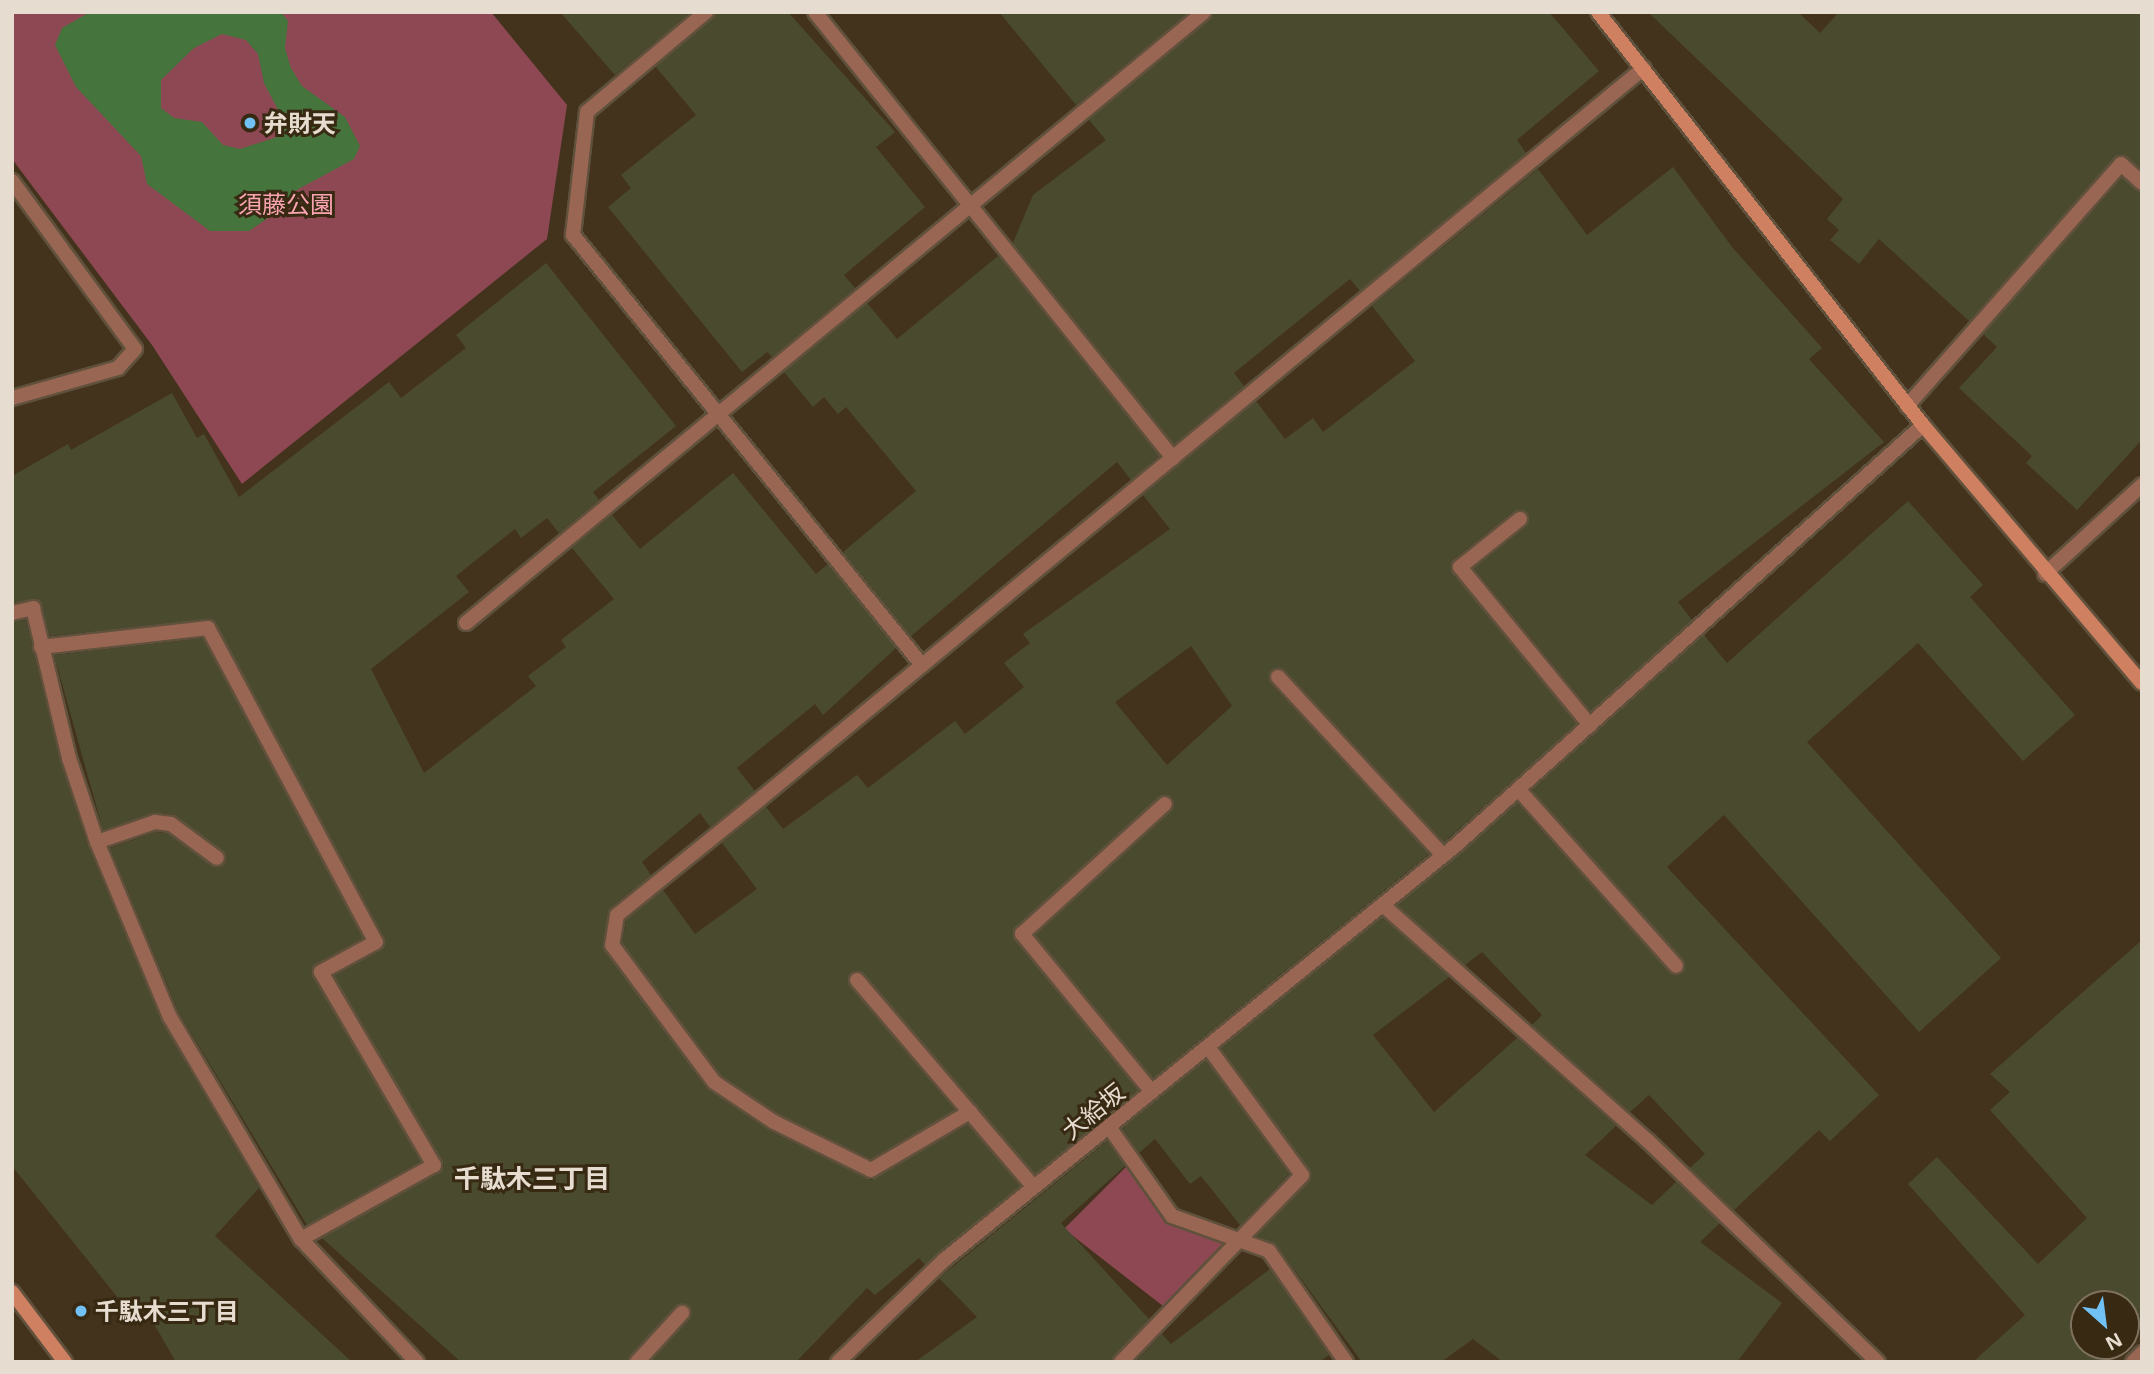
<!DOCTYPE html>
<html>
<head>
<meta charset="utf-8">
<style>
  body { margin:0 }
  #map { position:relative; width:2154px; height:1374px; overflow:hidden; background:#43331c; font-family:"Noto Sans","Noto Sans JP",sans-serif }
  div>[style] { position:absolute }
  .green>* { inset:0; background:#8d4854 }
  .water>* { inset:0; background:#45743d }
  .building>* { inset:0; background:#4a4a2f }
  .roads { filter:drop-shadow(2px 0 #60513c) drop-shadow(-2px 0 #60513c) drop-shadow(0 2px #60513c) drop-shadow(0 -2px #60513c) }
  .lane>* { height:14px; margin:-7px; padding:0 7px; transform-origin:7px; border-radius:7px; background:#986653 }
  .street>* { height:14px; margin:-7px; padding:0 7px; transform-origin:7px; border-radius:7px; background:#986653 }
  .secondary>* { height:14px; margin:-7px; padding:0 7px; transform-origin:7px; border-radius:7px; background:#ce8060 }
  .dots>* { width:19px; height:19px; translate:-50% -50%; box-sizing:border-box; border:4px solid #382912; border-radius:50% }
  span { translate:-50% -50%; white-space:nowrap; text-align:center; line-height:1.15; -webkit-text-stroke:6px #382912; paint-order:stroke }
  .poi-label { font-size:24px; color:#e6dccf; font-weight:700 }
  .left { translate:0 -50%; text-align:left }
  .park-label { font-size:24px; color:#f9a4b1 }
  .street-label { font-size:24px; color:#e6dccf }
  .neighbourhood-label { font-size:26px; color:#e6dccf; font-weight:700 }
  .frame { position:absolute; inset:0; border:14px solid #e6dccf; pointer-events:none }
  .north { position:absolute; left:2070px; top:1290px; width:70px; height:70px; box-sizing:border-box; background:#382912; border:2px solid #7e715e; border-radius:50%; rotate:152deg; font-size:19px; font-weight:700; line-height:28px; text-align:center; color:#e6dccf }
  .north::after { content:''; display:block; margin:auto; width:24px; height:32px; background:#72c1f5; clip-path:polygon(50% 0,100% 100%,50% 72%,0 100%) }
</style>
</head>
<body>
<div id="map">
  <div class="green">
    <div style="clip-path:polygon(12px 12px,491px 12px,567px 105px,547px 239px,242px 484px,152px 345px,12px 159px)"></div>
    <div style="clip-path:polygon(1127px 1166px,1167px 1221px,1225px 1242px,1163px 1306px,1064px 1229px)"></div>
  </div>
  <div class="water">
    <div style="clip-path:polygon(evenodd,90px 12px,281px 12px,288px 21px,285px 48px,291px 68px,302px 86px,345px 117px,360px 146px,354px 159px,293px 192px,283px 208px,249px 231px,210px 231px,147px 184px,141px 156px,76px 87px,55px 45px,62px 28px,90px 12px,222px 34px,246px 40px,258px 54px,264px 83px,285px 123px,277px 137px,240px 149px,223px 145px,202px 122px,174px 118px,161px 108px,161px 80px,194px 48px,222px 34px)"></div>
  </div>
  <div class="building">
    <div style="clip-path:polygon(560px 12px,691px 12px,615px 75px)"></div>
    <div style="clip-path:polygon(715px 12px,788px 12px,895px 132px,876px 147px,925px 207px,844px 275px,855px 288px,772px 357px,767px 352px,742px 372px,608px 207px,631px 188px,621px 175px,696px 115px,656px 67px)"></div>
    <div style="clip-path:polygon(999px 12px,1189px 12px,1076px 105px)"></div>
    <div style="clip-path:polygon(1213px 12px,1549px 12px,1599px 71px,1517px 140px,1526px 153px,1360px 291px,1350px 279px,1234px 373px,1244px 386px,1174px 444px,1013px 243px,1033px 195px,1106px 140px,1089px 120px)"></div>
    <div style="clip-path:polygon(1648px 12px,1798px 12px,1820px 33px,1839px 12px,2142px 12px,2142px 170px,2124px 155px,2114px 158px,1969px 321px,1879px 239px,1859px 264px,1830px 240px,1839px 230px,1827px 219px,1843px 199px)"></div>
    <div style="clip-path:polygon(evenodd,1673px 167px,1732px 247px,1822px 348px,1809px 359px,1884px 442px,1678px 602px,1692px 620px,1591px 711px,1474px 568px,1526px 527px,1527px 513px,1514px 511px,1454px 559px,1453px 573px,1577px 724px,1444px 842px,1285px 670px,1272px 670px,1271px 684px,1429px 854px,1153px 1078px,1035px 935px,1171px 811px,1173px 798px,1159px 797px,1013px 932px,1138px 1090px,1035px 1174px,860px 971px,848px 976px,850px 986px,955px 1110px,871px 1159px,779px 1114px,721px 1075px,622px 943px,626px 920px,663px 890px,695px 934px,757px 889px,722px 843px,766px 807px,783px 829px,857px 775px,868px 788px,955px 721px,965px 734px,1024px 687px,1004px 663px,1030px 643px,1023px 634px,1170px 529px,1143px 495px,1256px 401px,1285px 439px,1313px 418px,1323px 432px,1415px 361px,1372px 306px,1538px 169px,1587px 235px,1673px 167px,1191px 646px,1232px 706px,1167px 765px,1115px 702px,1191px 646px)"></div>
    <div style="clip-path:polygon(2122px 178px,2142px 192px,2142px 440px,2077px 510px,2026px 463px,2032px 456px,1959px 388px,1997px 347px,1983px 334px)"></div>
    <div style="clip-path:polygon(998px 256px,1159px 456px,1131px 480px,1117px 462px,911px 636px,843px 552px,916px 491px,846px 407px,838px 414px,824px 397px,813px 407px,784px 372px,867px 303px,897px 339px)"></div>
    <div style="clip-path:polygon(546px 263px,676px 426px,593px 492px,599px 500px,559px 533px,547px 518px,521px 538px,515px 529px,456px 576px,469px 592px,371px 669px,424px 773px,536px 686px,528px 676px,566px 647px,561px 640px,614px 599px,572px 548px,612px 515px,640px 549px,733px 473px,816px 574px,828px 564px,896px 648px,823px 715px,815px 704px,737px 768px,755px 791px,710px 827px,700px 813px,642px 862px,651px 875px,610px 908px,603px 943px,706px 1088px,770px 1131px,871px 1180px,968px 1124px,1020px 1186px,925px 1265px,919px 1258px,875px 1295px,867px 1288px,796px 1362px,650px 1362px,689px 1319px,691px 1309px,683px 1304px,628px 1362px,461px 1362px,322px 1238px,444px 1166px,334px 976px,381px 950px,384px 937px,213px 620px,50px 636px,39px 601px,12px 603px,12px 476px,68px 444px,71px 450px,172px 393px,197px 438px,204px 434px,239px 497px,389px 382px,401px 398px,466px 348px,456px 335px)"></div>
    <div style="clip-path:polygon(1908px 501px,1983px 585px,1970px 597px,2075px 715px,2023px 761px,1918px 643px,1807px 742px,2001px 958px,1919px 1032px,1724px 815px,1667px 867px,1879px 1095px,1830px 1141px,1819px 1130px,1734px 1210px,1690px 1168px,1705px 1154px,1649px 1095px,1630px 1112px,1532px 1025px,1542px 1015px,1482px 952px,1465px 965px,1397px 905px,1517px 803px,1669px 972px,1682px 974px,1683px 960px,1532px 790px,1704px 635px,1727px 663px)"></div>
    <div style="clip-path:polygon(26px 620px,60px 760px,88px 846px,162px 1022px,259px 1188px,215px 1236px,352px 1362px,176px 1362px,143px 1305px,131px 1314px,12px 1166px,12px 622px)"></div>
    <div style="clip-path:polygon(203px 638px,363px 938px,316px 964px,311px 973px,421px 1161px,307px 1225px,179px 1013px,110px 848px,156px 832px,167px 833px,215px 867px,224px 864px,225px 854px,172px 814px,152px 813px,103px 830px,54px 655px)"></div>
    <div style="clip-path:polygon(1382px 917px,1449px 977px,1373px 1035px,1434px 1112px,1517px 1038px,1616px 1126px,1585px 1155px,1652px 1205px,1676px 1182px,1720px 1223px,1700px 1242px,1782px 1303px,1737px 1362px,1503px 1362px,1473px 1339px,1441px 1362px,1362px 1362px,1277px 1246px,1256px 1236px,1311px 1173px,1221px 1048px)"></div>
    <div style="clip-path:polygon(2142px 940px,2142px 1323px,2126px 1337px,2126px 1304px,2084px 1304px,2084px 1346px,2116px 1346px,2098px 1362px,1973px 1362px,2025px 1315px,1908px 1184px,1937px 1157px,2038px 1264px,2087px 1218px,1990px 1110px,2010px 1092px,1990px 1074px)"></div>
    <div style="clip-path:polygon(1206px 1060px,1289px 1174px,1240px 1225px,1201px 1176px,1190px 1184px,1155px 1139px,1139px 1153px,1122px 1128px)"></div>
    <div style="clip-path:polygon(1107px 1141px,1125px 1166px,1061px 1223px,1149px 1319px,1112px 1362px,915px 1362px,977px 1317px,939px 1278px)"></div>
    <div style="clip-path:polygon(1270px 1269px,1329px 1355px,1319px 1362px,1135px 1362px,1162px 1334px,1171px 1344px)"></div>
  </div>
  <div class="roads">
    <div class="lane">
      <div style="left:12px;top:181px;width:208px;rotate:53.8deg"></div>
      <div style="left:135px;top:349px;width:25px;rotate:132deg"></div>
      <div style="left:118px;top:368px;width:110px;rotate:164.2deg"></div>
      <div style="left:1907px;top:406px;width:323px;rotate:-48.5deg"></div>
      <div style="left:2121px;top:164px;width:28px;rotate:42deg"></div>
      <div style="left:1520px;top:519px;width:77px;rotate:141.3deg"></div>
      <div style="left:1460px;top:567px;width:205px;rotate:50.6deg"></div>
      <div style="left:2045px;top:574px;width:132px;rotate:-42.5deg"></div>
      <div style="left:12px;top:613px;width:22px;rotate:-13deg"></div>
      <div style="left:33px;top:608px;width:154px;rotate:76.5deg"></div>
      <div style="left:69px;top:758px;width:89px;rotate:71.6deg"></div>
      <div style="left:97px;top:842px;width:190px;rotate:67.4deg"></div>
      <div style="left:170px;top:1017px;width:258px;rotate:59.5deg"></div>
      <div style="left:301px;top:1239px;width:169px;rotate:46.7deg"></div>
      <div style="left:41px;top:647px;width:168px;rotate:-6.5deg"></div>
      <div style="left:208px;top:628px;width:356px;rotate:61.9deg"></div>
      <div style="left:376px;top:942px;width:63px;rotate:151.4deg"></div>
      <div style="left:321px;top:972px;width:224px;rotate:59.7deg"></div>
      <div style="left:434px;top:1165px;width:152px;rotate:150.9deg"></div>
      <div style="left:1278px;top:677px;width:243px;rotate:47.2deg"></div>
      <div style="left:1518px;top:789px;width:237px;rotate:48.2deg"></div>
      <div style="left:753px;top:805px;width:175px;rotate:141deg"></div>
      <div style="left:617px;top:915px;width:30px;rotate:99deg"></div>
      <div style="left:612px;top:945px;width:171px;rotate:53.3deg"></div>
      <div style="left:714px;top:1082px;width:72px;rotate:33.7deg"></div>
      <div style="left:774px;top:1122px;width:108px;rotate:26.3deg"></div>
      <div style="left:871px;top:1170px;width:115px;rotate:-30.4deg"></div>
      <div style="left:97px;top:842px;width:61px;rotate:-19deg"></div>
      <div style="left:155px;top:822px;width:16px;rotate:7deg"></div>
      <div style="left:171px;top:824px;width:57px;rotate:36.5deg"></div>
      <div style="left:1384px;top:906px;width:353px;rotate:41.7deg"></div>
      <div style="left:1648px;top:1141px;width:319px;rotate:43.9deg"></div>
      <div style="left:857px;top:980px;width:272px;rotate:49.5deg"></div>
      <div style="left:1152px;top:1092px;width:205px;rotate:-129.4deg"></div>
      <div style="left:1022px;top:934px;width:193px;rotate:-42.3deg"></div>
      <div style="left:1109px;top:1127px;width:109px;rotate:54.7deg"></div>
      <div style="left:1172px;top:1216px;width:103px;rotate:19.8deg"></div>
      <div style="left:1269px;top:1251px;width:135px;rotate:55.3deg"></div>
      <div style="left:637px;top:1362px;width:67px;rotate:-47.4deg"></div>
      <div style="left:1121px;top:1362px;width:260px;rotate:-45.9deg"></div>
      <div style="left:1302px;top:1175px;width:159px;rotate:-126.3deg"></div>
    </div>
    <div class="street">
      <div style="left:706px;top:12px;width:155px;rotate:140deg"></div>
      <div style="left:587px;top:112px;width:124px;rotate:96.5deg"></div>
      <div style="left:573px;top:235px;width:554px;rotate:50.94deg"></div>
      <div style="left:815px;top:12px;width:572px;rotate:51.25deg"></div>
      <div style="left:466px;top:623px;width:958px;rotate:-39.62deg"></div>
      <div style="left:753px;top:805px;width:1156px;rotate:-39.6deg"></div>
      <div style="left:838px;top:1362px;width:147px;rotate:-43.9deg"></div>
      <div style="left:944px;top:1260px;width:658px;rotate:-39.01deg"></div>
      <div style="left:1455px;top:846px;width:629px;rotate:-41.97deg"></div>
      <div style="left:2133px;top:1362px;width:13px;rotate:-45deg"></div>
    </div>
    <div class="secondary">
      <div style="left:1598px;top:12px;width:526px;rotate:51.8deg"></div>
      <div style="left:1923px;top:425px;width:338px;rotate:49.7deg"></div>
      <div style="left:12px;top:1292px;width:88px;rotate:52.9deg"></div>
    </div>
  </div>
  <div class="dots">
    <div style="left:250px;top:123px;background:#72c1f5"></div>
    <div style="left:81px;top:1311px;background:#72c1f5"></div>
  </div>
  <div class="poi-label">
    <span class="left" style="left:264px;top:123px">弁財天</span>
    <span class="left" style="left:95px;top:1311px">千駄木三丁目</span>
  </div>
  <div class="park-label">
    <span style="left:286px;top:204px">須藤公園</span>
  </div>
  <div class="street-label">
    <span style="left:1093px;top:1111px;rotate:-39deg">大給坂</span>
  </div>
  <div class="neighbourhood-label">
    <span style="left:532px;top:1179px">千駄木三丁目</span>
  </div>
  <div class="frame"></div>
  <div class="north">N</div>
</div>
</body>
</html>
